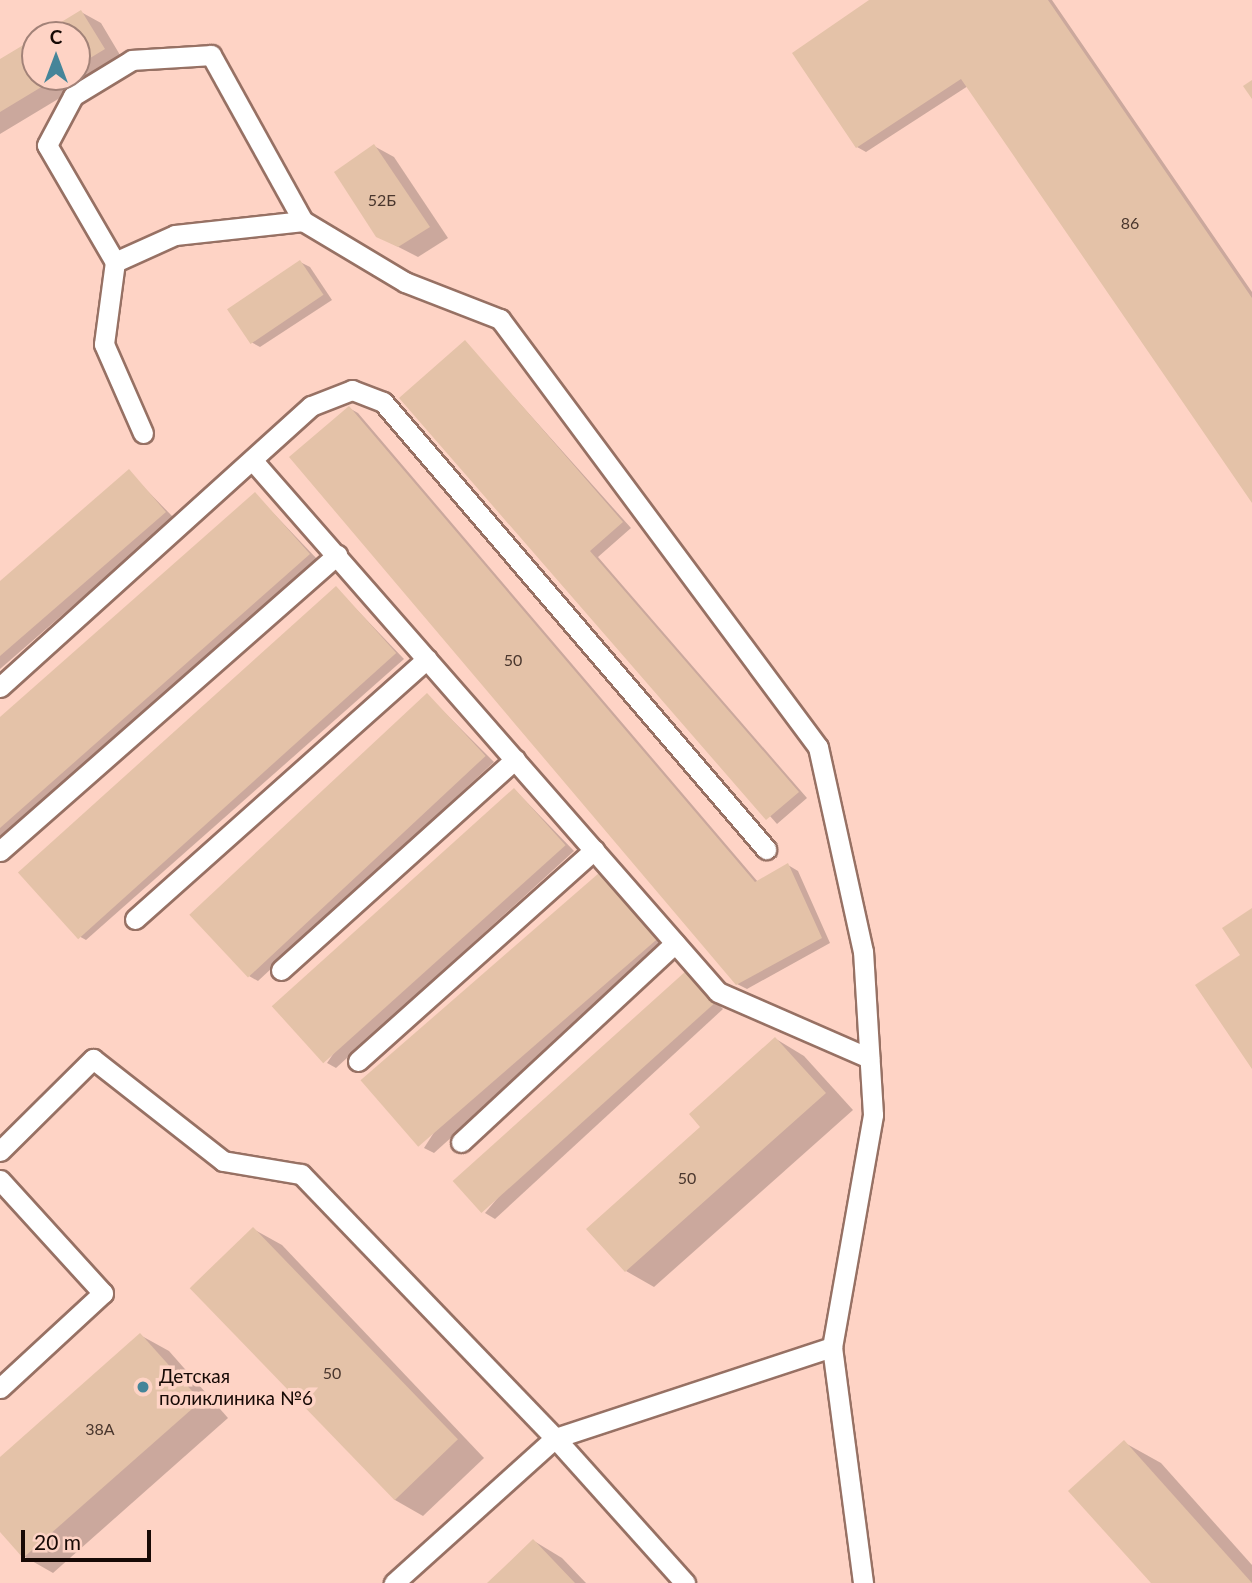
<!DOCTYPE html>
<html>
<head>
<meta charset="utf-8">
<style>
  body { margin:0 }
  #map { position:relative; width:1252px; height:1583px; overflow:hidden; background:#fed3c5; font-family:Lato,sans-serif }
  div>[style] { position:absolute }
  .shadow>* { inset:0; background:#0003 }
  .building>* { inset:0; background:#e4c2a8; transform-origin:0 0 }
  .roads { filter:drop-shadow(2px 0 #977164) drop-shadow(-2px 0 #977164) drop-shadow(0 2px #977164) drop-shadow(0 -2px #977164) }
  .lane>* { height:19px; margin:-9.5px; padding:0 9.5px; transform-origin:9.5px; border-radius:9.5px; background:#fff }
  .dots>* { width:19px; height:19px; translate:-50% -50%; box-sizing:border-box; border:4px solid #fed3c5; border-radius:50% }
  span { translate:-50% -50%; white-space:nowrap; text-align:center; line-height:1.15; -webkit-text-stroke:7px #fed3c5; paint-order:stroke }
  .number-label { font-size:16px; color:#4a372e }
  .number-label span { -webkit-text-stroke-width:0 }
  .poi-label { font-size:19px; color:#170905 }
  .left { translate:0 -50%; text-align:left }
  .north { position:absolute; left:21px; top:21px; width:70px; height:70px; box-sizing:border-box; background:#fed3c5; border:2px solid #a28278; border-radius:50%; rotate:0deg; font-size:19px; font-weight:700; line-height:28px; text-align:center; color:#170905 }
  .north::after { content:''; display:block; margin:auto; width:24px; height:32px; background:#458599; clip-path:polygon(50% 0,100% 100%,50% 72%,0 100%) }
  .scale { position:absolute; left:21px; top:1530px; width:130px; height:32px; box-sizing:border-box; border:4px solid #170905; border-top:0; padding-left:9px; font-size:21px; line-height:24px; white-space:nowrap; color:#170905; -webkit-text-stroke:5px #fed3c5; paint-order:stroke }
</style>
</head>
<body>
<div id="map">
  <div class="shadow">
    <div style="clip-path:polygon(872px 0,1052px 0,1252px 292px,1252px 500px,968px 86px,866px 152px,857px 147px)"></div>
    <div style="clip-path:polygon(81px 12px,101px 23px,123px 60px,0 134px,0 61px,35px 40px,35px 77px,77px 77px,77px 35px,43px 35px)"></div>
    <div style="clip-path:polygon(374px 146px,394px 157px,448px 238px,418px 257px,377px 236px)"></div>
    <div style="clip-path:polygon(300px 262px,310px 267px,332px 300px,260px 347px,251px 342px)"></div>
    <div style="clip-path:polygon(465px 342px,631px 528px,598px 557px,807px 798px,777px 824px,401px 398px)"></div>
    <div style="clip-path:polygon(349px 408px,358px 413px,758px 882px,788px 865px,798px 871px,830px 943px,747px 989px,737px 984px)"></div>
    <div style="clip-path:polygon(129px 472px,174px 518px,0 669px,0 583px)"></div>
    <div style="clip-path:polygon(255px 494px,318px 560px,0 841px,0 719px)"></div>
    <div style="clip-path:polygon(336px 588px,404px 659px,86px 940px,77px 935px)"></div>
    <div style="clip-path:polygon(427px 695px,494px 762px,258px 981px,249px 976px)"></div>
    <div style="clip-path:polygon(515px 790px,574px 851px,336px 1068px,327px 1063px)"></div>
    <div style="clip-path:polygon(599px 876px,666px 945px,434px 1153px,424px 1148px)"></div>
    <div style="clip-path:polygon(686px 973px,723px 1009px,495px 1219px,485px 1213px)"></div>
    <div style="clip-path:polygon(776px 1039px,804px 1056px,853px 1110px,654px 1287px,626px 1271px,703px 1127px)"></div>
    <div style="clip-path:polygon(253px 1229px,282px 1245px,484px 1458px,423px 1516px,395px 1500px)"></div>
    <div style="clip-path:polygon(140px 1335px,169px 1351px,228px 1418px,53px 1573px,25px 1557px,0 1529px,0 1460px)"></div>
    <div style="clip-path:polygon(1125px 1443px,1161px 1463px,1252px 1565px,1252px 1583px,1153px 1583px)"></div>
    <div style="clip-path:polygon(534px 1541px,562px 1558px,586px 1583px,490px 1583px)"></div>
  </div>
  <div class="building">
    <div style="clip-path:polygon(869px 0,1048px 0,1252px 298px,1252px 503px,961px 79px,856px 148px,792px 53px)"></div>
    <div style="clip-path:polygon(81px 10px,105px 49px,77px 66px,77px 35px,40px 35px)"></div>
    <div style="clip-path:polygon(35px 38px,35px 77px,58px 77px,0 112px,0 59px)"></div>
    <div style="clip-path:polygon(1252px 80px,1252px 99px,1243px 86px)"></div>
    <div style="clip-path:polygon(374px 144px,430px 227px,398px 247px,376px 237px,334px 172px)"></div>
    <div style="left:300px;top:260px;width:42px;height:88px;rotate:56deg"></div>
    <div style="clip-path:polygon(465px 340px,623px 522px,590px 551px,799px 792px,766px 820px,399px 398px)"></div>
    <div style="clip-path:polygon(349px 406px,755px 882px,788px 863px,822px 938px,736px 985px,289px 457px)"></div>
    <div style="clip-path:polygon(129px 469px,166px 512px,0 656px,0 581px)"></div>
    <div style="clip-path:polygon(255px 492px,310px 554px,0 828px,0 717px)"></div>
    <div style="left:336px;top:586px;width:90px;height:428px;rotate:48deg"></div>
    <div style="left:427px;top:693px;width:86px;height:325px;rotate:47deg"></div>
    <div style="left:514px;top:788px;width:77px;height:326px;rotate:48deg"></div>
    <div style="left:599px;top:873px;width:88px;height:316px;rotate:49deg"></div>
    <div style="clip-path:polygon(1252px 908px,1252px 1069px,1195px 985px,1240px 955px,1222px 928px)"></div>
    <div style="left:686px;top:971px;width:43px;height:314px;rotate:48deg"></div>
    <div style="clip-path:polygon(775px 1037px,826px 1093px,625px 1272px,586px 1229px,700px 1127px,689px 1114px)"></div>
    <div style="left:253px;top:1227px;width:295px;height:88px;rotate:46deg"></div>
    <div style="clip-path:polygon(140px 1333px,201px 1401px,23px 1558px,0 1532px,0 1457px)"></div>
    <div style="clip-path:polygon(1124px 1440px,1252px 1583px,1151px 1583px,1068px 1491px)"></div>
    <div style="clip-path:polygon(533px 1539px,575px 1583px,487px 1583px,504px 1567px)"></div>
  </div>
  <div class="roads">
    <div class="lane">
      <div style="left:115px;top:262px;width:135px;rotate:-120.2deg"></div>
      <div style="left:47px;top:145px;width:55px;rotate:-62deg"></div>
      <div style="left:73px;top:96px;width:69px;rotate:-31.4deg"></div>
      <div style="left:132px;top:60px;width:79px;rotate:-3.6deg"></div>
      <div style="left:211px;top:55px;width:190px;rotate:61deg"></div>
      <div style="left:143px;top:433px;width:97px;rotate:-113.7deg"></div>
      <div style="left:104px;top:344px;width:83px;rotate:-82.4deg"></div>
      <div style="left:115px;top:262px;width:66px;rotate:-24.2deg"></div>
      <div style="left:175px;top:235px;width:129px;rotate:-6.2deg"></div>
      <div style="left:303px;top:221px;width:119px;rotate:30.9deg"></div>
      <div style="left:405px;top:282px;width:102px;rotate:21.3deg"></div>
      <div style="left:500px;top:319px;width:533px;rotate:53.39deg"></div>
      <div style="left:818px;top:747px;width:209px;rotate:77.6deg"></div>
      <div style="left:863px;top:951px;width:164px;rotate:86.5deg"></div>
      <div style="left:873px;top:1115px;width:236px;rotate:100deg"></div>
      <div style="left:832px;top:1347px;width:292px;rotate:161.8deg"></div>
      <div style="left:555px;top:1438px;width:217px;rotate:138deg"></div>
      <div style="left:254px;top:462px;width:704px;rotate:48.8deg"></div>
      <div style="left:718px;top:992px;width:165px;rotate:23.6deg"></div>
      <div style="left:0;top:687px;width:419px;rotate:-42.1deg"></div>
      <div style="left:311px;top:406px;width:44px;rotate:-21.3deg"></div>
      <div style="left:352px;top:390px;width:33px;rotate:21deg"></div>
      <div style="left:383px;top:402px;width:589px;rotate:49.41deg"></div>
      <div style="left:0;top:851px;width:449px;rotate:-41.3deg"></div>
      <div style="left:135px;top:919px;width:391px;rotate:-41.7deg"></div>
      <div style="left:281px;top:970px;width:315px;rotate:-42deg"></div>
      <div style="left:358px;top:1061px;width:317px;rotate:-41.8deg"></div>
      <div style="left:461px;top:1142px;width:292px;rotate:-42.9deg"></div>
      <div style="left:0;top:1151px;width:131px;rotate:-44.7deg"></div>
      <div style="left:93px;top:1059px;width:165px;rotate:38.1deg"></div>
      <div style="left:223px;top:1161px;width:79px;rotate:9.5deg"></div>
      <div style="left:301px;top:1174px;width:366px;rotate:46.1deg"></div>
      <div style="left:555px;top:1438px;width:195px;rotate:48.1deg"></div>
      <div style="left:0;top:1180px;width:153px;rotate:47.7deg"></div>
      <div style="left:103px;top:1293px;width:140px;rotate:137.3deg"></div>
      <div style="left:832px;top:1347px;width:238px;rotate:82.5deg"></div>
    </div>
  </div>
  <div class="dots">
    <div style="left:143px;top:1387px;background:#458599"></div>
  </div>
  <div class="number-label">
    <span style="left:382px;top:200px">52Б</span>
    <span style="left:1130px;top:223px">86</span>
    <span style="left:513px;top:660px">50</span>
    <span style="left:687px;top:1178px">50</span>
    <span style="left:332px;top:1373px">50</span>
    <span style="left:100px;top:1429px">38А</span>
  </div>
  <div class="poi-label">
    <span class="left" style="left:159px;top:1387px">Детская<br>поликлиника №6</span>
  </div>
  <div class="north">С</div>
  <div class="scale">20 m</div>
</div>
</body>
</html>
